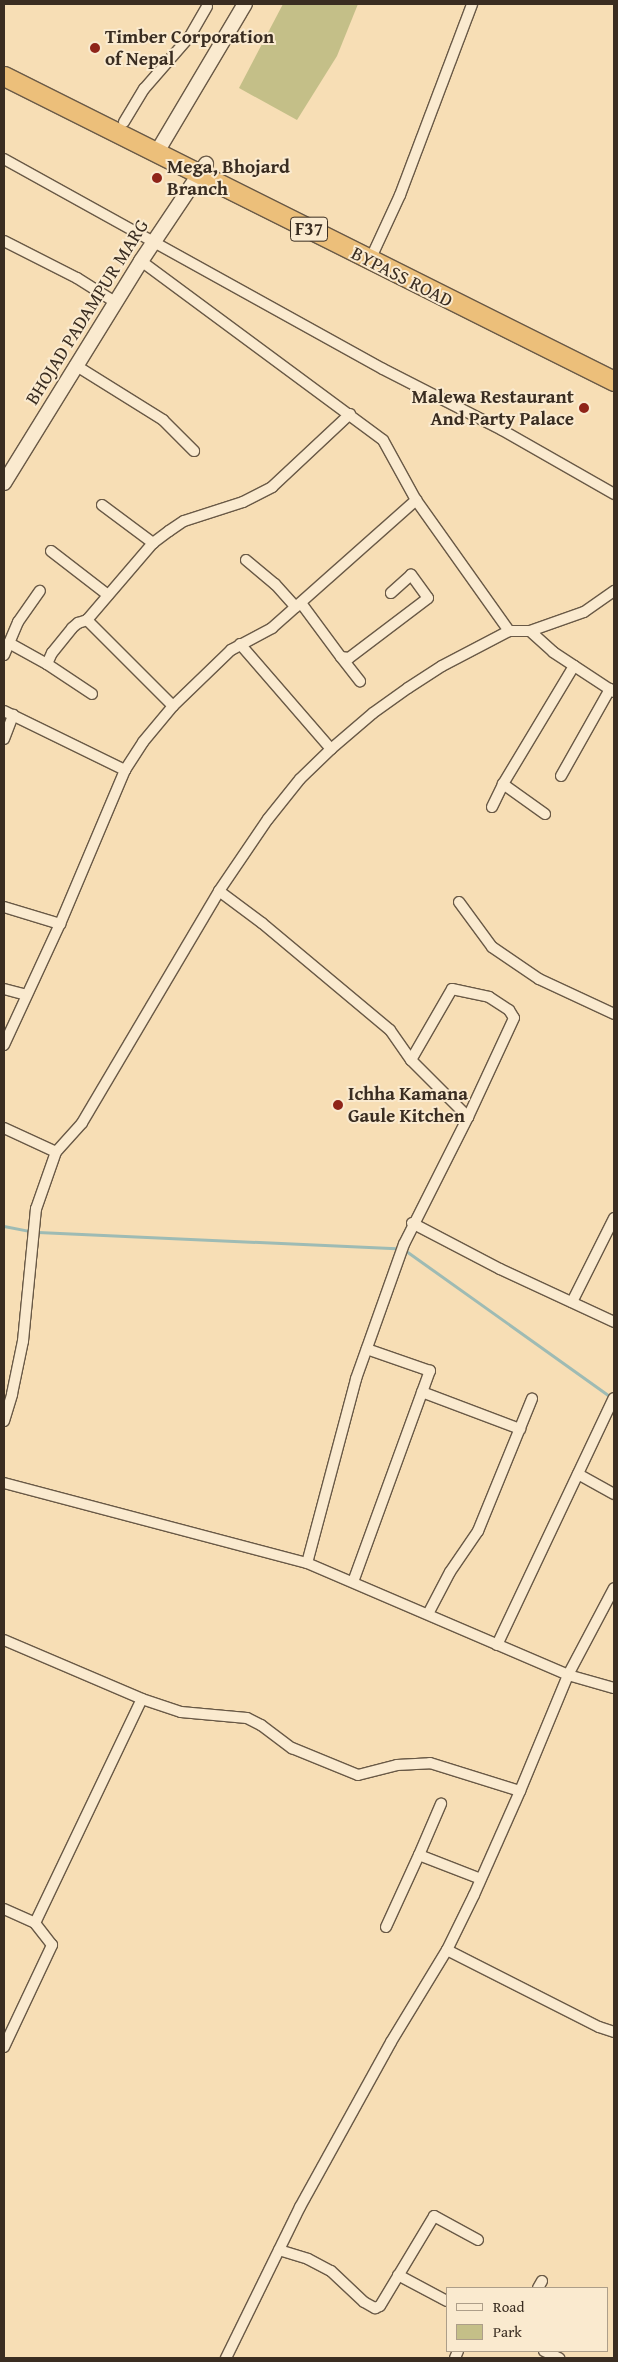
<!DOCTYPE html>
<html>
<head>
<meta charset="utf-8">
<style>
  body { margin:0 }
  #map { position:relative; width:618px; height:2362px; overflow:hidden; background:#f7deb5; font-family:"Gentium Book Plus",serif }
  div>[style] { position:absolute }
  .green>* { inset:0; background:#c4bf88 }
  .stream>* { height:2.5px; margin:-1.25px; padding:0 1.25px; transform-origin:1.25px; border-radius:1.25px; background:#9ebbb4 }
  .roads { filter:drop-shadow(1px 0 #695946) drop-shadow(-1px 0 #695946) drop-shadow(0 1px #695946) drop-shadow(0 -1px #695946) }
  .street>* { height:10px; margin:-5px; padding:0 5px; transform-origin:5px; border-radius:5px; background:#faeacf }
  .secondary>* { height:14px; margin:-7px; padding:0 7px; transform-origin:7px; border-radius:7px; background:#faeacf }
  .highway>* { height:19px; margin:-9.5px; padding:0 9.5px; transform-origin:9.5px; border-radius:9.5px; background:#ecbf7a }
  .dots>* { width:14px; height:14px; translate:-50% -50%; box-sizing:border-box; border:2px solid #faeacf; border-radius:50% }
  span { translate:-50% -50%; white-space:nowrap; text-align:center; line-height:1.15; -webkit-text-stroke:4px #faeacf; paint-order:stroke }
  .shield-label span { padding:1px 4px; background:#faeacf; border:1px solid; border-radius:4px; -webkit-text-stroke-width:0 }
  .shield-label { font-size:18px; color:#3a2d21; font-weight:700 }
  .poi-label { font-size:19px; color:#3a2d21; font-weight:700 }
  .left { translate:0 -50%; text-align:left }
  .right { translate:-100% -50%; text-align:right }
  .street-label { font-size:19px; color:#3a2d21 }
  .frame { position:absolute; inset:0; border:5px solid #3a2d21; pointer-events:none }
  .legend { position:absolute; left:446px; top:2287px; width:162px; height:65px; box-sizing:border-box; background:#faeacf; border:1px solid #ad9e89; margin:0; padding:6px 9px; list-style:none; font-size:15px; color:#3a2d21 }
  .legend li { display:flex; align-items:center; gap:10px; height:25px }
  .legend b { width:25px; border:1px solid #ad9e89 }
</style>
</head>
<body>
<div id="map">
  <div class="green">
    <div style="clip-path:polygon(283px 4px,358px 4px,337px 56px,297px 120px,239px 88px)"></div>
  </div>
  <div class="stream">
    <div style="left:4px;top:1226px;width:25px;rotate:11deg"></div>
    <div style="left:38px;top:1232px;width:358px;rotate:2.6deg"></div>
    <div style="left:405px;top:1250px;width:253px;rotate:35.5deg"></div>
  </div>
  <div class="roads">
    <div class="street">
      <div style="left:124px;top:122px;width:39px;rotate:-59deg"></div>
      <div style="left:144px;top:89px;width:70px;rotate:-49deg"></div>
      <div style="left:190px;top:36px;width:34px;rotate:-60deg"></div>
      <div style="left:4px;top:159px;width:433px;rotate:29deg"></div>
      <div style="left:383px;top:369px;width:134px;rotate:27.1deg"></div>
      <div style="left:502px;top:430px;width:129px;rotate:29.7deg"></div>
      <div style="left:4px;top:241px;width:82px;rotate:26.9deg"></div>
      <div style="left:77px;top:278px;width:45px;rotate:32.3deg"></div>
      <div style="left:370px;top:260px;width:72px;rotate:-65.2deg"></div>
      <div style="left:400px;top:195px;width:204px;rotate:-69.3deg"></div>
      <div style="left:141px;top:261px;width:301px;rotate:36.5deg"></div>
      <div style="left:383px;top:440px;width:68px;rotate:61.2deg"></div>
      <div style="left:416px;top:500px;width:161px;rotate:54.6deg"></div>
      <div style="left:75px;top:365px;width:104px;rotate:32deg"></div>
      <div style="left:163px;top:420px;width:44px;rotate:45deg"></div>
      <div style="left:102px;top:505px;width:64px;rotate:36.7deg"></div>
      <div style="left:51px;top:551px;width:72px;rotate:37.7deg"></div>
      <div style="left:246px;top:560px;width:38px;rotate:40deg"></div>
      <div style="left:275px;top:584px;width:31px;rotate:48deg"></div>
      <div style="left:301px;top:603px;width:67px;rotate:53.5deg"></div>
      <div style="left:341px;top:657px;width:8px;rotate:7deg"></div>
      <div style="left:349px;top:658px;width:99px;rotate:-37.2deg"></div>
      <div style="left:428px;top:598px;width:29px;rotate:-126deg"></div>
      <div style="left:411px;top:575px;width:27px;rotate:138deg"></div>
      <div style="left:530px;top:631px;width:31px;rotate:42deg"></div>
      <div style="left:553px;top:652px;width:73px;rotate:33.3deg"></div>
      <div style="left:9px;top:643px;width:43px;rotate:28.9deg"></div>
      <div style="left:47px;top:664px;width:54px;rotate:33.7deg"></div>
      <div style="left:240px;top:644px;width:139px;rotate:49.1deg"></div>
      <div style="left:4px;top:655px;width:36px;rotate:-67deg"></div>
      <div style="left:18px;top:622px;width:38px;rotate:-55deg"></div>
      <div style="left:341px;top:657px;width:31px;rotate:52deg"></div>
      <div style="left:47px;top:664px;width:12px;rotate:-66deg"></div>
      <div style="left:52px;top:653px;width:32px;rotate:-51deg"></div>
      <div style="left:72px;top:628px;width:8px;rotate:-40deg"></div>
      <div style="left:78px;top:623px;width:9px;rotate:-18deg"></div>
      <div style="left:173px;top:706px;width:122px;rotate:-135deg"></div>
      <div style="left:87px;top:620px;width:101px;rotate:-49.4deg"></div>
      <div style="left:153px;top:543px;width:20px;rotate:-37deg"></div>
      <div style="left:169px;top:531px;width:18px;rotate:-34deg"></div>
      <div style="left:184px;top:521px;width:62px;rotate:-17.9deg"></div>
      <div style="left:243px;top:502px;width:33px;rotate:-27deg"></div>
      <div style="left:272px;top:487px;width:107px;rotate:-43.1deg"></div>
      <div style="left:4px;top:711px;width:135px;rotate:26deg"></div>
      <div style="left:4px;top:739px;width:26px;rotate:-69deg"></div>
      <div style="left:561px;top:776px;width:100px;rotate:-60.6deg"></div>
      <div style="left:492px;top:807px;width:25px;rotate:-64deg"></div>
      <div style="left:545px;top:814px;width:52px;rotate:-144.5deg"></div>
      <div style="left:503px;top:784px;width:138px;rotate:-59deg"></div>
      <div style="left:219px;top:891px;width:54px;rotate:36.7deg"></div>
      <div style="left:262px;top:923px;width:167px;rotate:39.9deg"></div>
      <div style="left:390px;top:1030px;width:37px;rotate:55deg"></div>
      <div style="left:411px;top:1060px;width:81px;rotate:45deg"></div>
      <div style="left:468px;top:1117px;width:142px;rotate:116.7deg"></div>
      <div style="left:404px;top:1244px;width:143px;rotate:109.6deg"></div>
      <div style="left:356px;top:1379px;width:190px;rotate:104.9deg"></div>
      <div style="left:459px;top:902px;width:56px;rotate:53.7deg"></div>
      <div style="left:492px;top:947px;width:57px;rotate:34.2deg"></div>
      <div style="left:539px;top:979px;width:83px;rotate:25deg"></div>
      <div style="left:4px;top:907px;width:59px;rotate:16.9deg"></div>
      <div style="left:4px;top:989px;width:23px;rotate:15deg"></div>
      <div style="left:4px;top:1045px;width:133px;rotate:-65.2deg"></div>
      <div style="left:60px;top:924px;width:167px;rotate:-67.1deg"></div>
      <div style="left:125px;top:770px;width:33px;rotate:-57deg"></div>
      <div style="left:143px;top:742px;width:47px;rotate:-50.2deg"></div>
      <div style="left:173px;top:706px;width:81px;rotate:-44deg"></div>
      <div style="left:231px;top:650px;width:47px;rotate:-28.2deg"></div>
      <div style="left:272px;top:628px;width:193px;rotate:-41.6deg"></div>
      <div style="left:411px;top:1060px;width:82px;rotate:-60deg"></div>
      <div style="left:452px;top:989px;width:38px;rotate:12deg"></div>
      <div style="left:489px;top:997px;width:24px;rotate:33deg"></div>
      <div style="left:509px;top:1010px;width:9px;rotate:58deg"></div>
      <div style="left:514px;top:1018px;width:109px;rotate:114.9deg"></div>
      <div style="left:4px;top:1128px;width:57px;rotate:24.8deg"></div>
      <div style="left:412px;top:1223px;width:99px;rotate:27.6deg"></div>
      <div style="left:500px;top:1269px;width:126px;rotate:24.9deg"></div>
      <div style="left:572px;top:1302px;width:94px;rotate:-63.4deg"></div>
      <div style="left:422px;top:1392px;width:105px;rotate:20.7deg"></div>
      <div style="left:4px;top:1421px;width:28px;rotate:-73deg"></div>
      <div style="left:12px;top:1394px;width:54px;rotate:-78.3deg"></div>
      <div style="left:23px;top:1341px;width:133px;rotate:-84.4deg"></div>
      <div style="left:36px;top:1209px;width:60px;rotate:-70.7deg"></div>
      <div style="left:56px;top:1152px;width:39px;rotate:-48deg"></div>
      <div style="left:82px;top:1123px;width:269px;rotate:-59.4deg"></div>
      <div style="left:219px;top:891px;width:87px;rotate:-55.8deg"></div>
      <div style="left:268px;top:819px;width:51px;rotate:-51.3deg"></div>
      <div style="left:300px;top:779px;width:43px;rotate:-44.1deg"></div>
      <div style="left:331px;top:749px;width:55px;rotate:-40.6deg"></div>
      <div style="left:373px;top:713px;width:43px;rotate:-35.5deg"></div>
      <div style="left:408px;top:688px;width:40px;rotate:-32.9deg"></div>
      <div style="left:442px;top:666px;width:76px;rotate:-27.6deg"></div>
      <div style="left:509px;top:631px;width:21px"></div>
      <div style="left:530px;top:631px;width:57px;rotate:-19.4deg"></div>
      <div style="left:584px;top:612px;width:37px;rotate:-35deg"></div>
      <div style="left:578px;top:1474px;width:41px;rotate:29.1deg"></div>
      <div style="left:4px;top:1483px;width:313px;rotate:14.8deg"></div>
      <div style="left:307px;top:1563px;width:284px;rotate:23.2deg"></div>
      <div style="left:568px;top:1675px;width:48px;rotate:15.8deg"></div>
      <div style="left:353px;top:1582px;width:225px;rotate:-70deg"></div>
      <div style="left:430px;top:1371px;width:67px;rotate:-160.8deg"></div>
      <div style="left:428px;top:1614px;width:47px;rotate:-62.4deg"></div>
      <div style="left:450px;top:1572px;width:50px;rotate:-55.7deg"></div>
      <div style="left:478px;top:1531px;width:143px;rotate:-67.8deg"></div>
      <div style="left:4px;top:1640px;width:150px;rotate:23.1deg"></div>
      <div style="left:142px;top:1699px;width:41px;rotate:18.4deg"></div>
      <div style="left:181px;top:1712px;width:66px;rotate:5.2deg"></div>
      <div style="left:247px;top:1718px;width:16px;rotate:27deg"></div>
      <div style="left:261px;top:1725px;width:39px;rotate:37deg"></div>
      <div style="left:292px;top:1748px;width:71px;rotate:22.2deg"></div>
      <div style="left:358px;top:1775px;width:40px;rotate:-14.4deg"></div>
      <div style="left:397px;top:1765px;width:33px;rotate:-3deg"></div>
      <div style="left:430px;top:1763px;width:94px;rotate:17.3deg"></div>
      <div style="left:497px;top:1645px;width:273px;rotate:-64.7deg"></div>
      <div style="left:419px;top:1855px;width:56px;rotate:-66.7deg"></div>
      <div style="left:4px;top:1909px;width:34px;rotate:24deg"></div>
      <div style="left:35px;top:1923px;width:248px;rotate:-64.5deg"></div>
      <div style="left:386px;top:1927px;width:79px;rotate:-65.4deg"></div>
      <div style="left:419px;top:1855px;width:66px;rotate:21.2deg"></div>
      <div style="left:447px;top:1950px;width:170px;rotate:26.9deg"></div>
      <div style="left:599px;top:2027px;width:16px;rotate:18deg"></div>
      <div style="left:4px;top:2047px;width:113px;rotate:-64.8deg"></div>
      <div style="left:52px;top:1945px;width:28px;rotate:-128deg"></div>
      <div style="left:279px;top:2250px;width:30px;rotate:17deg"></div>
      <div style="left:308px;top:2259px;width:26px;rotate:28deg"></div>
      <div style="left:331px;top:2271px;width:45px;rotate:43.2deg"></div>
      <div style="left:364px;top:2302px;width:13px;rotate:29deg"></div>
      <div style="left:375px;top:2308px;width:5px;rotate:-22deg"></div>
      <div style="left:380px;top:2306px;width:105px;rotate:-59deg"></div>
      <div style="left:434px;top:2216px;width:50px;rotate:28.6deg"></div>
      <div style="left:398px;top:2275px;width:55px;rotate:28deg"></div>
      <div style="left:538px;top:2288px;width:8px;rotate:-60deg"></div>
      <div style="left:544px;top:2351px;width:17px;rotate:25deg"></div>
      <div style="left:226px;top:2358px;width:168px;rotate:-63.9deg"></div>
      <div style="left:300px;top:2207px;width:188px;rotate:-61.1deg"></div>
      <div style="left:391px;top:2042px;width:108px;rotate:-58.7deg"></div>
      <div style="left:447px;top:1950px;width:61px;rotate:-63.9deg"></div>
      <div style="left:474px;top:1895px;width:114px;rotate:-66.1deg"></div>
      <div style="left:520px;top:1791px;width:126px;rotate:-67.5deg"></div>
      <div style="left:568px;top:1675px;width:98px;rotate:-62.1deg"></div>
      <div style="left:455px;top:2358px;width:8px;rotate:-67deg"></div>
    </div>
    <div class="secondary">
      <div style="left:157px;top:152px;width:172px;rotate:-59.3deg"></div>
      <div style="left:4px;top:483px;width:261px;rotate:-58.3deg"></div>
      <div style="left:141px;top:261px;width:117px;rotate:-56.2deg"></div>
    </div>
    <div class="highway">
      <div style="left:4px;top:76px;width:682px;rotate:26.57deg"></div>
    </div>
  </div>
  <div class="dots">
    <div style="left:95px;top:48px;background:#8f2418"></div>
    <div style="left:157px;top:178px;background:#8f2418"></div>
    <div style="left:584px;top:408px;background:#8f2418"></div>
    <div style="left:338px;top:1105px;background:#8f2418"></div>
  </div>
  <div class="shield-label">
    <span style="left:309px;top:229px">F37</span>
  </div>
  <div class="poi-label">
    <span class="left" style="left:105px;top:48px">Timber Corporation<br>of Nepal</span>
    <span class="left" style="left:167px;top:178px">Mega, Bhojard<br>Branch</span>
    <span class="right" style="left:574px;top:408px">Malewa Restaurant<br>And Party Palace</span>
    <span class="left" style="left:348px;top:1105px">Ichha Kamana<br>Gaule Kitchen</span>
  </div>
  <div class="street-label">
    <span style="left:402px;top:277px;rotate:27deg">BYPASS ROAD</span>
    <span style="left:87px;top:312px;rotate:-58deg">BHOJAD PADAMPUR MARG</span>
  </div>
  <div class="frame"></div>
  <ul class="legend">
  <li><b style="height:6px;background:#faeacf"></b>Road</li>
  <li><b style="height:14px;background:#c4bf88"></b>Park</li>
  </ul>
</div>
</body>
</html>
